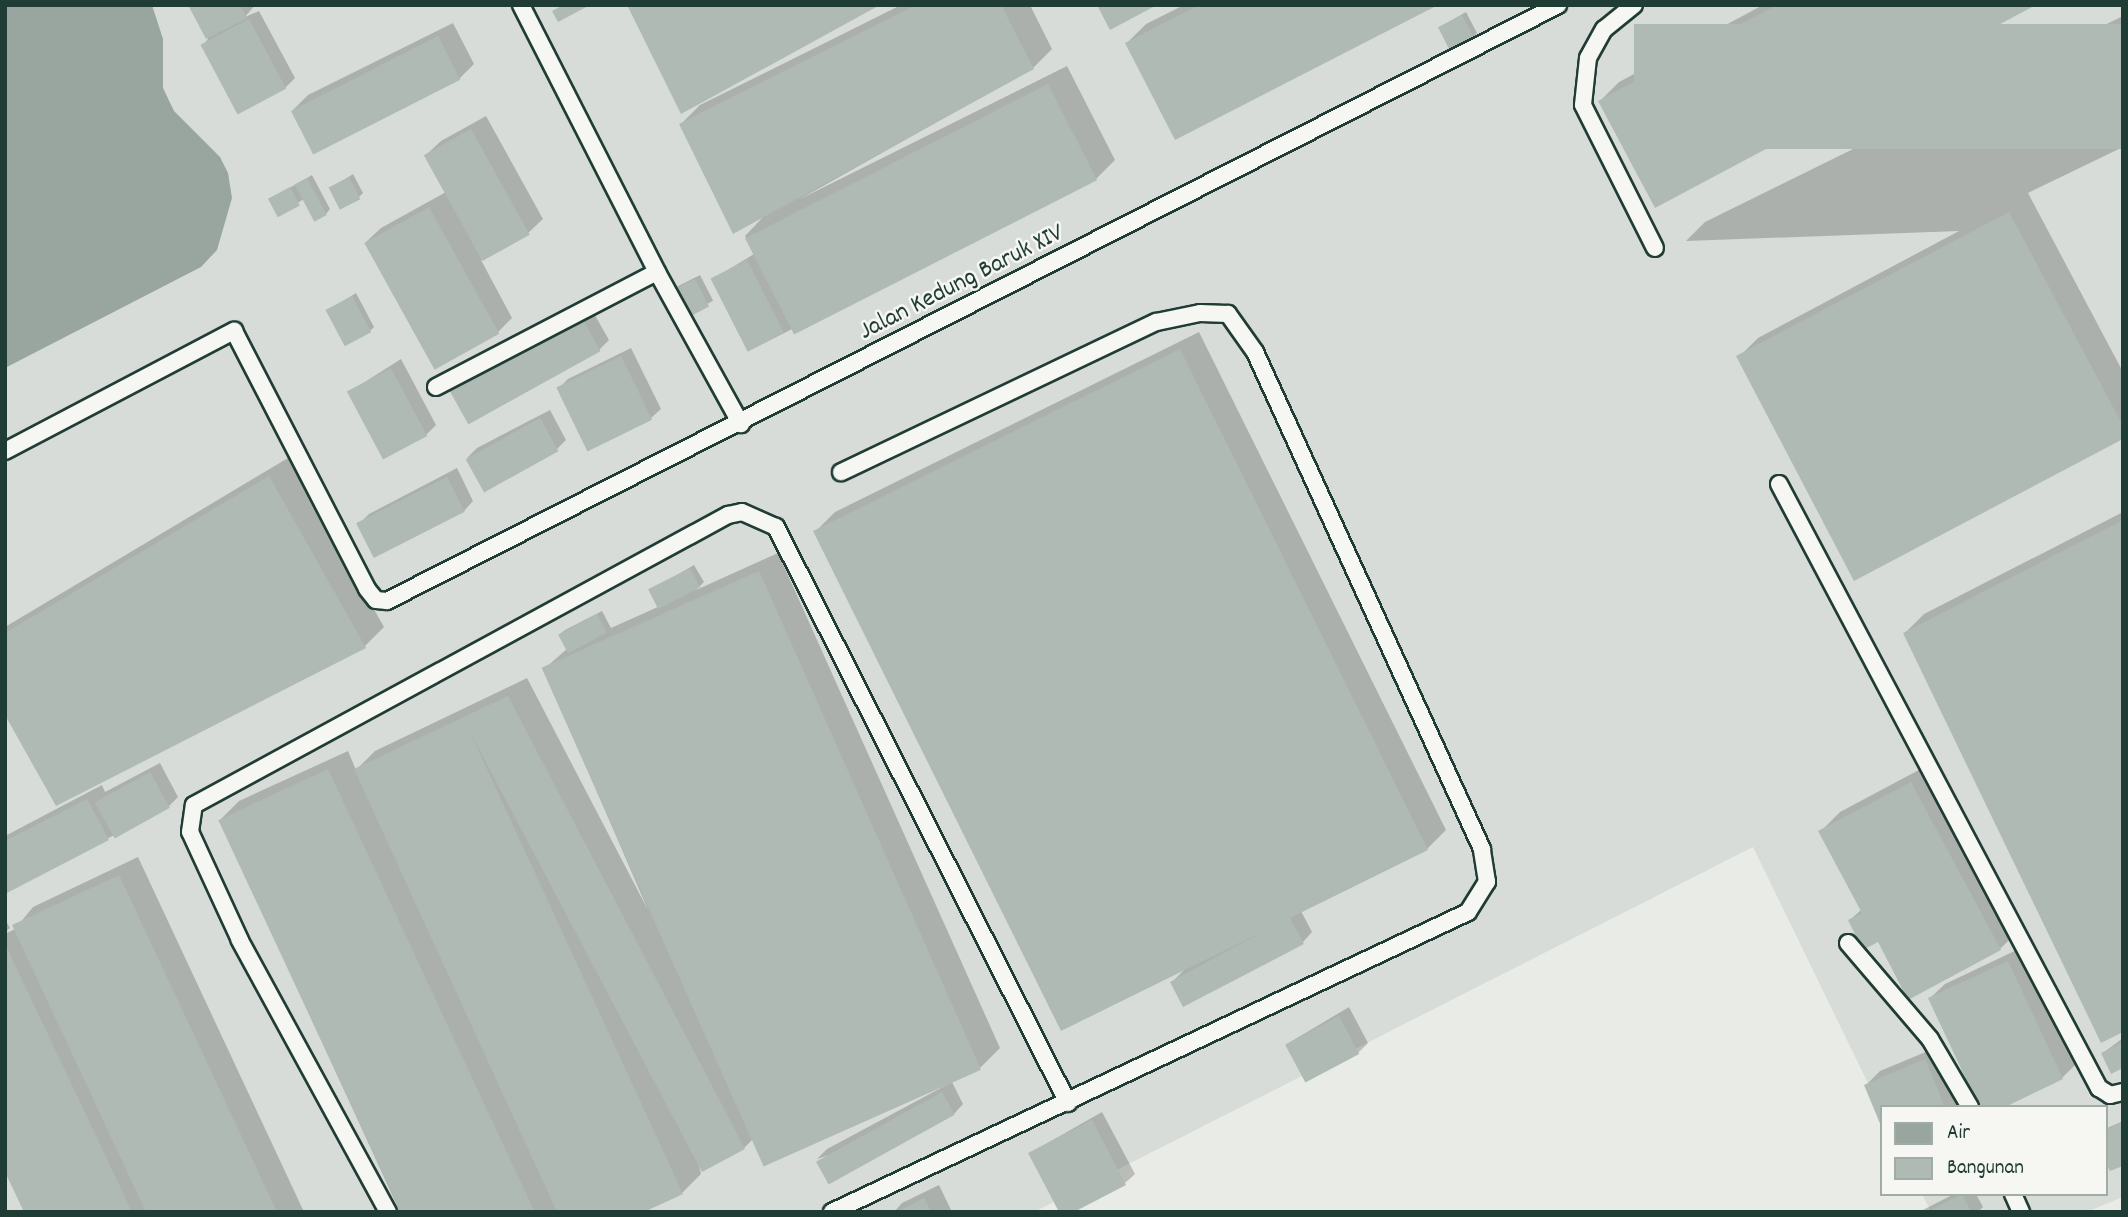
<!DOCTYPE html>
<html>
<head>
<meta charset="utf-8">
<style>
  body { margin:0 }
  #map { position:relative; width:2128px; height:1217px; overflow:hidden; background:#e9ebe7; font-family:Dekko,sans-serif }
  div>[style] { position:absolute }
  .built>* { inset:0; background:#d8dcd8 }
  .water>* { inset:0; background:#99a6a0 }
  .shadow>* { inset:0; background:#0003; transform-origin:0 0 }
  .building>* { inset:0; background:#b0bab5; transform-origin:0 0 }
  .roads { filter:drop-shadow(2px 0 #1f3d34) drop-shadow(-2px 0 #1f3d34) drop-shadow(0 2px #1f3d34) drop-shadow(0 -2px #1f3d34) }
  .lane>* { height:16px; margin:-8px; padding:0 8px; transform-origin:8px; border-radius:8px; background:#f6f6f2 }
  span { translate:-50% -50%; white-space:nowrap; text-align:center; line-height:1.15; -webkit-text-stroke:5px #f6f6f2; paint-order:stroke }
  .street-label { font-size:26px; color:#1f3d34 }
  .frame { position:absolute; inset:0; border:7px solid #1f3d34; pointer-events:none }
  .legend { position:absolute; left:1880px; top:1105px; width:228px; height:91px; box-sizing:border-box; background:#f6f6f2; border:2px solid #a0aca6; margin:0; padding:9px 12px; list-style:none; font-size:21px; color:#1f3d34 }
  .legend li { display:flex; align-items:center; gap:14px; height:35px }
  .legend b { width:35px; border:2px solid #a0aca6 }
</style>
</head>
<body>
<div id="map">
  <div class="built">
    <div style="clip-path:polygon(5px 5px,2123px 5px,2123px 1197px,2087px 1212px,1931px 1212px,1922px 1194px,2105px 1194px,2105px 1107px,1881px 1110px,1753px 847px,1034px 1212px,5px 1212px)"></div>
  </div>
  <div class="water">
    <div style="clip-path:polygon(5px 5px,152px 5px,163px 39px,163px 88px,174px 111px,220px 157px,228px 173px,232px 198px,217px 250px,201px 267px,5px 368px)"></div>
  </div>
  <div class="shadow">
    <div style="clip-path:polygon(190px 5px,255px 5px,245px 17px,259px 11px,295px 78px,285px 88px,202px 46px,208px 39px)"></div>
    <div style="clip-path:polygon(901px 5px,1030px 5px,1052px 49px,1033px 68px,800px 199px,1067px 66px,1115px 160px,1096px 179px,750px 350px,713px 279px,754px 254px,745px 236px,765px 215px,681px 124px,700px 105px)"></div>
    <div style="clip-path:polygon(1184px 5px,1434px 5px,1127px 43px,1146px 24px)"></div>
    <div style="clip-path:polygon(1763px 5px,2032px 5px,1600px 101px,1619px 82px)"></div>
    <div style="clip-path:polygon(1466px 12px,1477px 33px,1473px 37px,1440px 27px)"></div>
    <div style="clip-path:polygon(2123px 16px,2123px 147px,2028px 193px,2123px 372px,2123px 437px,1739px 357px,1758px 338px,1959px 231px,1686px 241px,1705px 222px)"></div>
    <div style="clip-path:polygon(453px 23px,474px 64px,459px 79px,314px 151px,293px 110px,308px 95px)"></div>
    <div style="clip-path:polygon(486px 116px,543px 219px,528px 233px,481px 260px,512px 318px,498px 332px,366px 242px,381px 228px,446px 192px,426px 155px,441px 141px)"></div>
    <div style="clip-path:polygon(353px 174px,363px 193px,359px 197px,331px 188px)"></div>
    <div style="clip-path:polygon(312px 175px,330px 209px,326px 214px,304px 199px,278px 215px,270px 199px)"></div>
    <div style="left:700px;top:275px;width:29px;height:31px;rotate:63deg"></div>
    <div style="clip-path:polygon(356px 293px,374px 327px,370px 331px,327px 311px)"></div>
    <div style="clip-path:polygon(592px 310px,609px 340px,599px 350px,452px 392px)"></div>
    <div style="clip-path:polygon(1199px 332px,1446px 830px,1427px 849px,1301px 911px,1312px 932px,1303px 942px,1172px 982px,1185px 969px,816px 531px,835px 512px)"></div>
    <div style="clip-path:polygon(631px 348px,661px 409px,651px 418px,559px 388px,568px 379px)"></div>
    <div style="clip-path:polygon(401px 359px,436px 425px,426px 435px,349px 392px)"></div>
    <div style="clip-path:polygon(550px 410px,566px 440px,557px 449px,467px 458px,477px 448px)"></div>
    <div style="clip-path:polygon(288px 458px,384px 627px,365px 646px,5px 712px,5px 627px)"></div>
    <div style="clip-path:polygon(457px 468px,473px 501px,464px 511px,359px 524px,369px 514px)"></div>
    <div style="clip-path:polygon(2123px 512px,2123px 1030px,1905px 633px,1924px 614px)"></div>
    <div style="clip-path:polygon(778px 553px,1000px 1048px,981px 1067px,754px 1138px,744px 1148px,698px 1161px,701px 1174px,682px 1193px,640px 1212px,400px 1212px,220px 820px,239px 801px,348px 751px,356px 770px,375px 751px,527px 678px,648px 910px,544px 669px,568px 648px,560px 634px,565px 630px,602px 611px,611px 628px,660px 606px,651px 590px,694px 565px,704px 582px,696px 590px)"></div>
    <div style="clip-path:polygon(160px 763px,178px 797px,168px 807px,5px 892px,5px 836px,102px 785px,105px 792px)"></div>
    <div style="clip-path:polygon(1930px 764px,2019px 930px,2000px 949px,1878px 940px,1850px 920px,1862px 909px,1821px 831px,1840px 812px)"></div>
    <div style="clip-path:polygon(138px 857px,304px 1212px,26px 1212px,5px 1167px,5px 934px,15px 929px,33px 907px)"></div>
    <div style="clip-path:polygon(5px 919px,10px 928px,5px 932px)"></div>
    <div style="clip-path:polygon(2023px 947px,2077px 1063px,2062px 1078px,1930px 998px,1945px 984px)"></div>
    <div style="clip-path:polygon(1349px 1007px,1368px 1043px,1358px 1053px,1287px 1044px)"></div>
    <div style="clip-path:polygon(2123px 1038px,2123px 1066px,2103px 1053px)"></div>
    <div style="clip-path:polygon(1940px 1046px,1966px 1107px,1881px 1107px,1881px 1122px,1866px 1085px,1880px 1071px)"></div>
    <div style="clip-path:polygon(952px 1082px,963px 1104px,954px 1114px,817px 1159px,827px 1149px)"></div>
    <div style="clip-path:polygon(1102px 1112px,1135px 1174px,1125px 1183px,1030px 1153px)"></div>
    <div style="clip-path:polygon(2123px 1121px,2123px 1164px,2105px 1157px,2105px 1129px)"></div>
    <div style="clip-path:polygon(939px 1185px,952px 1212px,894px 1212px,902px 1203px)"></div>
    <div style="clip-path:polygon(1954px 1194px,1976px 1194px,1983px 1207px,1978px 1212px,1919px 1212px)"></div>
  </div>
  <div class="building">
    <div style="clip-path:polygon(188px 5px,240px 5px,247px 18px,206px 39px)"></div>
    <div style="clip-path:polygon(563px 5px,590px 5px,558px 22px,552px 11px)"></div>
    <div style="clip-path:polygon(627px 5px,880px 5px,681px 114px)"></div>
    <div style="clip-path:polygon(917px 5px,1001px 5px,1034px 69px,733px 234px,679px 124px)"></div>
    <div style="clip-path:polygon(1097px 5px,1157px 5px,1110px 30px)"></div>
    <div style="clip-path:polygon(1199px 5px,1438px 5px,1175px 140px,1125px 43px)"></div>
    <div style="clip-path:polygon(1777px 5px,2036px 5px,1655px 208px,1598px 101px)"></div>
    <div style="left:1462px;top:15px;width:27px;height:27px;rotate:63deg"></div>
    <div style="left:249px;top:19px;width:79px;height:55px;rotate:62deg"></div>
    <div style="left:2123px;top:24px;width:125px;height:489px;rotate:90deg"></div>
    <div style="left:438px;top:36px;width:49px;height:165px;rotate:63deg"></div>
    <div style="left:1048px;top:84px;width:108px;height:340px;rotate:63deg"></div>
    <div style="left:471px;top:129px;width:121px;height:54px;rotate:61deg"></div>
    <div style="left:349px;top:177px;width:25px;height:23px;rotate:63deg"></div>
    <div style="left:307px;top:178px;width:42px;height:14px;rotate:62deg"></div>
    <div style="left:290px;top:187px;width:21px;height:25px;rotate:62deg"></div>
    <div style="left:429px;top:207px;width:145px;height:74px;rotate:61deg"></div>
    <div style="clip-path:polygon(2009px 212px,2123px 426px,2123px 439px,1854px 581px,1736px 356px)"></div>
    <div style="left:747px;top:260px;width:82px;height:41px;rotate:63deg"></div>
    <div style="left:695px;top:279px;width:31px;height:27px;rotate:63deg"></div>
    <div style="left:352px;top:296px;width:41px;height:30px;rotate:62deg"></div>
    <div style="left:582px;top:318px;width:38px;height:151px;rotate:61deg"></div>
    <div style="clip-path:polygon(1180px 349px,1428px 850px,1290px 918px,1304px 944px,1183px 1007px,1170px 982px,1270px 928px,1061px 1031px,813px 531px)"></div>
    <div style="left:621px;top:356px;width:71px;height:72px;rotate:64deg"></div>
    <div style="left:391px;top:368px;width:77px;height:50px;rotate:62deg"></div>
    <div style="left:540px;top:418px;width:38px;height:85px;rotate:61deg"></div>
    <div style="clip-path:polygon(269px 476px,366px 648px,56px 806px,5px 715px,5px 633px)"></div>
    <div style="left:447px;top:477px;width:39px;height:102px;rotate:63deg"></div>
    <div style="clip-path:polygon(2123px 520px,2123px 1032px,2101px 1043px,1903px 633px)"></div>
    <div style="left:690px;top:568px;width:22px;height:47px;rotate:63deg"></div>
    <div style="left:759px;top:571px;width:546px;height:238px;rotate:66deg"></div>
    <div style="left:597px;top:614px;width:21px;height:44px;rotate:62deg"></div>
    <div style="clip-path:polygon(508px 696px,745px 1149px,702px 1172px,469px 730px,683px 1194px,644px 1212px,557px 1212px,354px 769px)"></div>
    <div style="left:328px;top:769px;width:487px;height:121px;rotate:65deg"></div>
    <div style="left:150px;top:772px;width:41px;height:63px;rotate:61deg"></div>
    <div style="clip-path:polygon(1911px 782px,2001px 950px,1908px 1000px,1878px 942px,1863px 950px,1848px 920px,1862px 913px,1818px 831px)"></div>
    <div style="clip-path:polygon(87px 799px,109px 840px,5px 894px,5px 841px)"></div>
    <div style="clip-path:polygon(119px 875px,277px 1212px,146px 1212px,12px 925px)"></div>
    <div style="clip-path:polygon(5px 944px,132px 1212px,24px 1212px,5px 1172px)"></div>
    <div style="clip-path:polygon(2008px 961px,2063px 1079px,2005px 1107px,1979px 1107px,1928px 998px)"></div>
    <div style="left:1339px;top:1016px;width:43px;height:61px;rotate:62deg"></div>
    <div style="clip-path:polygon(2123px 1042px,2123px 1068px,2111px 1074px,2101px 1053px)"></div>
    <div style="clip-path:polygon(1925px 1059px,1945px 1107px,1881px 1107px,1881px 1126px,1864px 1085px)"></div>
    <div style="left:942px;top:1092px;width:26px;height:144px;rotate:61deg"></div>
    <div style="clip-path:polygon(1092px 1120px,1126px 1185px,1074px 1212px,1059px 1212px,1028px 1153px)"></div>
    <div style="clip-path:polygon(2123px 1122px,2123px 1166px,2110px 1171px,2105px 1161px,2105px 1130px)"></div>
    <div style="clip-path:polygon(1962px 1194px,1971px 1212px,1926px 1212px)"></div>
    <div style="clip-path:polygon(924px 1198px,931px 1212px,897px 1212px)"></div>
  </div>
  <div class="roads">
    <div class="lane">
      <div style="left:521px;top:5px;width:300px;rotate:63deg"></div>
      <div style="left:1634px;top:5px;width:38px;rotate:141deg"></div>
      <div style="left:1604px;top:29px;width:33px;rotate:119deg"></div>
      <div style="left:1588px;top:58px;width:47px;rotate:96.1deg"></div>
      <div style="left:1583px;top:105px;width:160px;rotate:63.3deg"></div>
      <div style="left:436px;top:387px;width:249px;rotate:-27.5deg"></div>
      <div style="left:657px;top:272px;width:174px;rotate:61.1deg"></div>
      <div style="left:5px;top:451px;width:259px;rotate:-27.7deg"></div>
      <div style="left:234px;top:331px;width:290px;rotate:62.7deg"></div>
      <div style="left:367px;top:589px;width:14px;rotate:51deg"></div>
      <div style="left:376px;top:600px;width:11px;rotate:5deg"></div>
      <div style="left:387px;top:601px;width:1314px;rotate:-26.97deg"></div>
      <div style="left:1779px;top:484px;width:684px;rotate:62.09deg"></div>
      <div style="left:2099px;top:1088px;width:13px;rotate:32deg"></div>
      <div style="left:2110px;top:1095px;width:13px;rotate:-13deg"></div>
      <div style="left:1848px;top:943px;width:126px;rotate:49.5deg"></div>
      <div style="left:1930px;top:1039px;width:79px;rotate:59.5deg"></div>
      <div style="left:2013px;top:1194px;width:20px;rotate:66deg"></div>
      <div style="left:388px;top:1212px;width:310px;rotate:-118.6deg"></div>
      <div style="left:240px;top:940px;width:119px;rotate:-114.8deg"></div>
      <div style="left:190px;top:832px;width:27px;rotate:-82deg"></div>
      <div style="left:194px;top:805px;width:608px;rotate:-28.51deg"></div>
      <div style="left:728px;top:515px;width:14px;rotate:-12deg"></div>
      <div style="left:742px;top:512px;width:37px;rotate:24deg"></div>
      <div style="left:776px;top:527px;width:646px;rotate:63.12deg"></div>
      <div style="left:832px;top:1212px;width:703px;rotate:-25.25deg"></div>
      <div style="left:1468px;top:912px;width:36px;rotate:-58deg"></div>
      <div style="left:1487px;top:882px;width:33px;rotate:-99deg"></div>
      <div style="left:1482px;top:849px;width:546px;rotate:-114.55deg"></div>
      <div style="left:1255px;top:352px;width:47px;rotate:-125.4deg"></div>
      <div style="left:1228px;top:314px;width:28px;rotate:-178deg"></div>
      <div style="left:1200px;top:313px;width:45px;rotate:168.4deg"></div>
      <div style="left:1156px;top:322px;width:349px;rotate:154.5deg"></div>
    </div>
  </div>
  <div class="street-label">
    <span style="left:962px;top:283px;rotate:-27deg">Jalan Kedung Baruk XIV</span>
  </div>
  <div class="frame"></div>
  <ul class="legend">
  <li><b style="height:19px;background:#99a6a0"></b>Air</li>
  <li><b style="height:19px;background:#b0bab5"></b>Bangunan</li>
  </ul>
</div>
</body>
</html>
